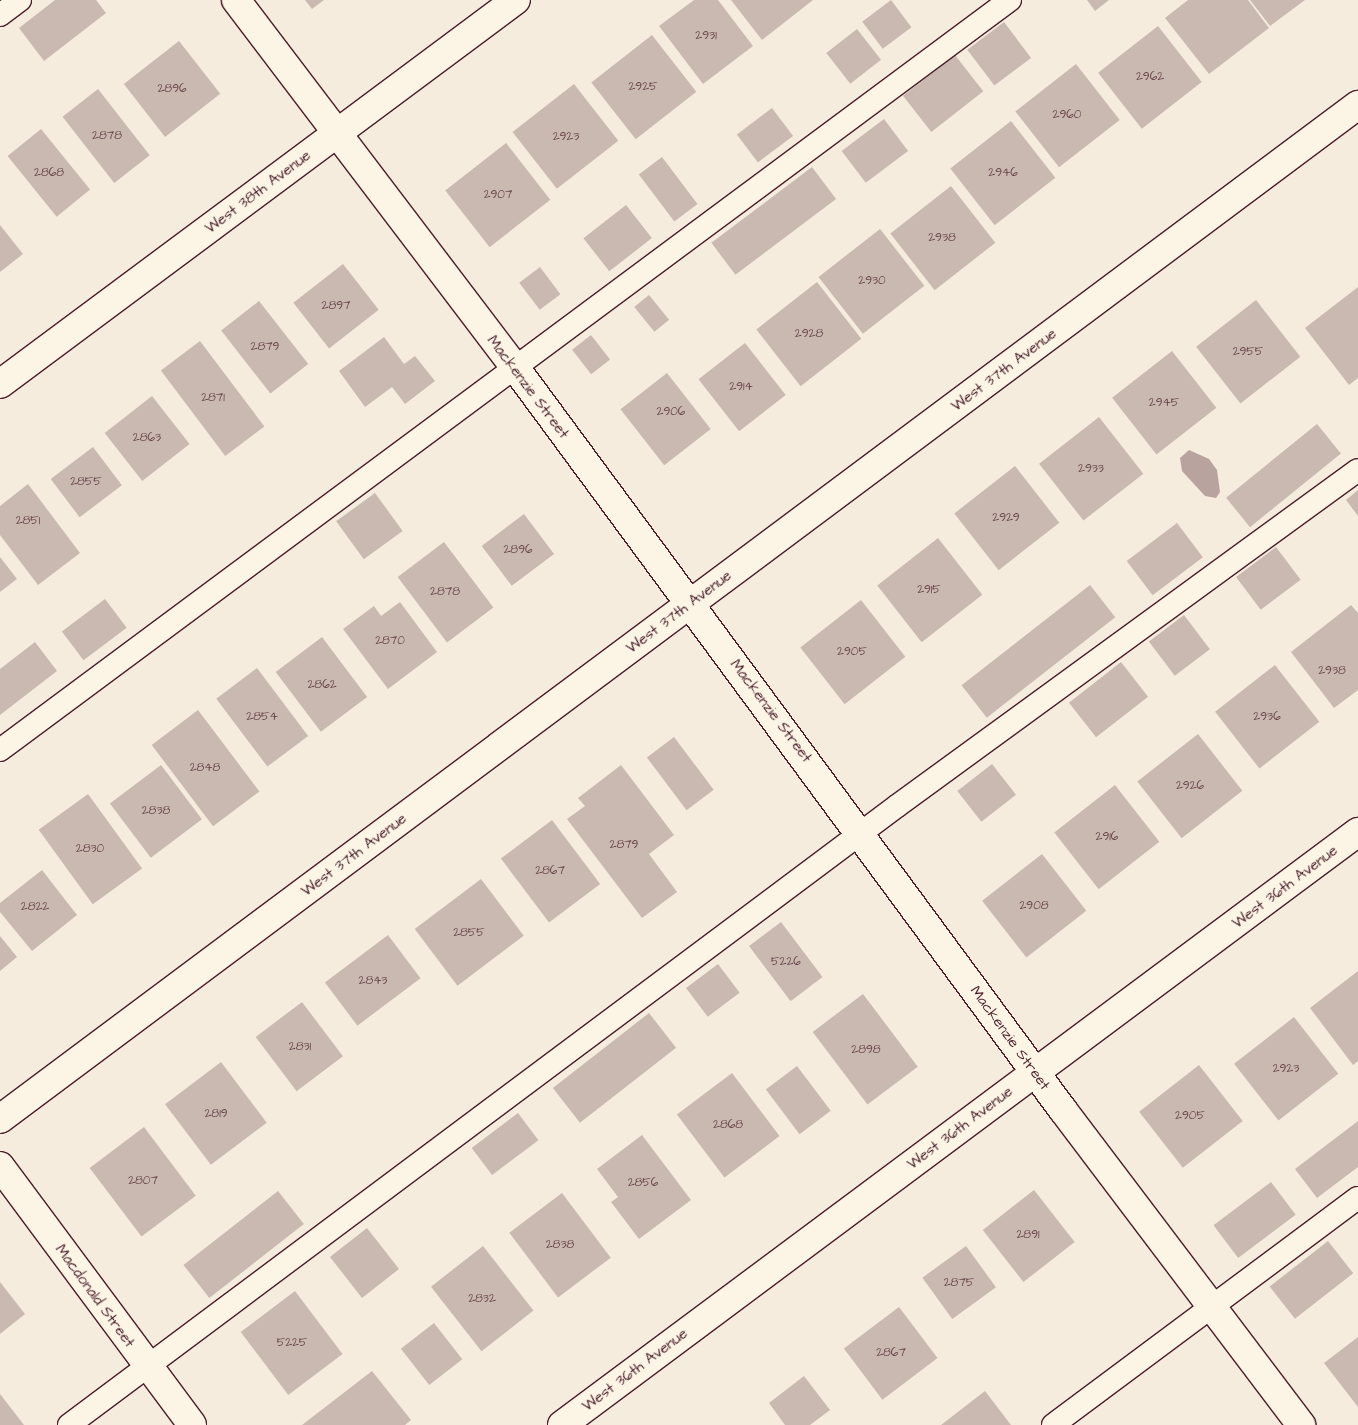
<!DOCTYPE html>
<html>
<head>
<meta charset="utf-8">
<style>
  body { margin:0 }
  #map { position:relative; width:1358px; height:1425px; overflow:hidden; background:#f5ecde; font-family:"Architects Daughter",sans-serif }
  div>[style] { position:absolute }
  .water>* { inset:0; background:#b8a39e }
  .building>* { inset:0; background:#cab9b1; transform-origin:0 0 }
  .roads { filter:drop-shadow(1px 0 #4a1f2b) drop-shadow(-1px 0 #4a1f2b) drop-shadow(0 1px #4a1f2b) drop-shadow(0 -1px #4a1f2b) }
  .service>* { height:22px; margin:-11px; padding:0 11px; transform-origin:11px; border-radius:11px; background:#fcf5e5 }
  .minor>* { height:28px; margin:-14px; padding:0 14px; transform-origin:14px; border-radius:14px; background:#fcf5e5 }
  .tertiary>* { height:28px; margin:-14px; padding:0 14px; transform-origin:14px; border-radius:14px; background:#fcf5e5 }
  span { translate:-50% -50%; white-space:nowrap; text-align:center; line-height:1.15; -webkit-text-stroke:4px #fcf5e5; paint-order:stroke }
  .number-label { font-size:12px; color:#6a464c }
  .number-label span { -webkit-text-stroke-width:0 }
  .street-label { font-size:15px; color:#4a1f2b }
</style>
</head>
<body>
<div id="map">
  <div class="water">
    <div style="clip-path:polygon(1189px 450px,1209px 459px,1217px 470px,1220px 492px,1216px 498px,1205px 496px,1182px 471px,1180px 458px)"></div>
  </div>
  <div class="building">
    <div style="clip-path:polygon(55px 0,96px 0,106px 13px,44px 61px,19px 28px)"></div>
    <div style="clip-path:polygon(305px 0,324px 0,312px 9px)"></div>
    <div style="clip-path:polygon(694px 0,718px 0,753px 46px,703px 84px,659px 26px)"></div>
    <div style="clip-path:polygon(731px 0,813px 0,762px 40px)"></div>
    <div style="left:891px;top:0;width:34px;height:36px;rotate:53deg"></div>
    <div style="clip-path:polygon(1087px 0,1109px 0,1095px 11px)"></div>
    <div style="clip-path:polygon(1188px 0,1248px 0,1269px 28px,1209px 74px,1165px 18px)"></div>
    <div style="clip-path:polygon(1250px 0,1305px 0,1270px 26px)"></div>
    <div style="left:1004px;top:22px;width:45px;height:46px;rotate:53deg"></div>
    <div style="left:1158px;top:26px;width:71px;height:76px;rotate:52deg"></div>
    <div style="left:857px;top:29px;width:39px;height:39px;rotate:52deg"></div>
    <div style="left:652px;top:35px;width:72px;height:77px;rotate:52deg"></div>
    <div style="left:179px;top:41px;width:67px;height:70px;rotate:52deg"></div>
    <div style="left:955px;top:55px;width:46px;height:66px;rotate:52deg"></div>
    <div style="left:1076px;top:64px;width:71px;height:77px;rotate:52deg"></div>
    <div style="left:574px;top:84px;width:72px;height:78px;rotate:52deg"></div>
    <div style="left:98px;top:89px;width:84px;height:45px;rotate:52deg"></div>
    <div style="left:772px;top:108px;width:35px;height:44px;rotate:53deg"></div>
    <div style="left:884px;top:119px;width:40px;height:53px;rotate:53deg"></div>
    <div style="left:1011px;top:121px;width:72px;height:77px;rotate:52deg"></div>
    <div style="left:41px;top:129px;width:78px;height:43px;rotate:51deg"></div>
    <div style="left:506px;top:143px;width:72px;height:77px;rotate:52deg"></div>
    <div style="left:662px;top:157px;width:59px;height:29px;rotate:53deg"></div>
    <div style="left:812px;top:167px;width:40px;height:126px;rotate:53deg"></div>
    <div style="left:951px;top:186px;width:72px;height:77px;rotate:52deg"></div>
    <div style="left:626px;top:205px;width:42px;height:54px;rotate:52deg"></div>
    <div style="clip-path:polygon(0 225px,23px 254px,0 272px)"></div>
    <div style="left:880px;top:229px;width:72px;height:78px;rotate:52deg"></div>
    <div style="left:343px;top:264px;width:58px;height:63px;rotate:52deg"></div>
    <div style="left:540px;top:267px;width:34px;height:26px;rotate:53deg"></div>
    <div style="left:817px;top:282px;width:72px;height:77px;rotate:52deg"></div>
    <div style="clip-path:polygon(1358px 287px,1358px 378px,1349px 385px,1305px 328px)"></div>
    <div style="left:649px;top:295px;width:32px;height:19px;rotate:51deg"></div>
    <div style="left:1256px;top:300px;width:72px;height:76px;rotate:52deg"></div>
    <div style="left:259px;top:301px;width:80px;height:48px;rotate:52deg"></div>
    <div style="left:591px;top:335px;width:31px;height:24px;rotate:52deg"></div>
    <div style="clip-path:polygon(384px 337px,404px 364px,415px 356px,435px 381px,405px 404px,392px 387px,365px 407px,339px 371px)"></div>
    <div style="left:200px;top:341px;width:107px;height:49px;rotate:53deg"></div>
    <div style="left:745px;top:343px;width:66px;height:59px;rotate:52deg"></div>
    <div style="left:1172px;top:351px;width:72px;height:76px;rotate:52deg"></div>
    <div style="left:667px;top:373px;width:71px;height:59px;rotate:52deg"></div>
    <div style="left:152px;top:396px;width:61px;height:60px;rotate:52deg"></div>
    <div style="left:1099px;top:417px;width:72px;height:76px;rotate:52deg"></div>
    <div style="left:1317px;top:424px;width:38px;height:117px;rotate:51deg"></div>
    <div style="left:93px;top:447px;width:48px;height:53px;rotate:53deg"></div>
    <div style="left:1015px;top:466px;width:72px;height:77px;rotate:52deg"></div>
    <div style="clip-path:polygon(28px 484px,80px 553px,38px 585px,0 535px,0 506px)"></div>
    <div style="clip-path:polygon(1358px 490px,1358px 516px,1346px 500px)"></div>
    <div style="left:375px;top:493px;width:47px;height:48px;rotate:54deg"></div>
    <div style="left:524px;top:514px;width:50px;height:53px;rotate:53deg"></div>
    <div style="left:1177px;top:523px;width:43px;height:63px;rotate:53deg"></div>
    <div style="left:938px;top:538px;width:72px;height:77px;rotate:52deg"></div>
    <div style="left:444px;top:542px;width:82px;height:58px;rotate:53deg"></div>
    <div style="left:1276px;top:547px;width:41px;height:50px;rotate:53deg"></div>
    <div style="clip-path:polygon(0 557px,17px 579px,0 592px)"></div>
    <div style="left:1090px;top:585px;width:41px;height:163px;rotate:52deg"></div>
    <div style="left:105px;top:599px;width:36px;height:54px;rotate:53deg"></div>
    <div style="left:861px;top:600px;width:72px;height:77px;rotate:52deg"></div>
    <div style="clip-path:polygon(400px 602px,437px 652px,388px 689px,343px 629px,374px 606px,381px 616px)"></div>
    <div style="clip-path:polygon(1351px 605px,1358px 613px,1358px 690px,1334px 708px,1291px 652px)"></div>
    <div style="left:1184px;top:615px;width:43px;height:44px;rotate:53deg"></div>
    <div style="left:322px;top:637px;width:75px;height:58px;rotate:53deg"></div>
    <div style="clip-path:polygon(35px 642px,57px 671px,0 715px,0 669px)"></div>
    <div style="left:1121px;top:662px;width:44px;height:66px;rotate:52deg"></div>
    <div style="left:1275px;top:665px;width:72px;height:76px;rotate:52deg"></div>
    <div style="left:257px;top:668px;width:85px;height:51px;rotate:53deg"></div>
    <div style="left:198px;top:710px;width:102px;height:58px;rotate:53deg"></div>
    <div style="left:1198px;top:734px;width:72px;height:77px;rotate:52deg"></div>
    <div style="left:674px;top:737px;width:66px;height:34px;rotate:53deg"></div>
    <div style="left:992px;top:764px;width:39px;height:44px;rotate:52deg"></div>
    <div style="left:161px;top:765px;width:68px;height:64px;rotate:53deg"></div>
    <div style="clip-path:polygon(621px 765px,674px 835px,649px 854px,677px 892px,642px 918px,567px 819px,585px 806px,578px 798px)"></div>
    <div style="left:1115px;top:785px;width:72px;height:77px;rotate:52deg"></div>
    <div style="left:88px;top:794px;width:92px;height:61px;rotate:54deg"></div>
    <div style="left:552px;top:820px;width:80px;height:64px;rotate:53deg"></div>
    <div style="left:1042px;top:854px;width:72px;height:76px;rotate:52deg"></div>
    <div style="clip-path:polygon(42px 870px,77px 915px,32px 951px,0 912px,0 903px)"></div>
    <div style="left:481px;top:879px;width:71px;height:83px;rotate:53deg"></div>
    <div style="left:781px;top:922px;width:69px;height:40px;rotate:53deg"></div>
    <div style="left:388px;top:935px;width:54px;height:79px;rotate:53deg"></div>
    <div style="clip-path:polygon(0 936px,17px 957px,0 971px)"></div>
    <div style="left:718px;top:964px;width:36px;height:40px;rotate:53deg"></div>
    <div style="clip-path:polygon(1358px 971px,1358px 1061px,1353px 1065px,1310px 1008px)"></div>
    <div style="left:863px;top:994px;width:91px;height:63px;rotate:53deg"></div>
    <div style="left:302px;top:1002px;width:68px;height:58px;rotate:53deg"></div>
    <div style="left:649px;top:1013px;width:44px;height:122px;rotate:52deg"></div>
    <div style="left:1294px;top:1017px;width:72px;height:76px;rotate:52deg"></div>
    <div style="left:221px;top:1062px;width:76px;height:70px;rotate:53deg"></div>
    <div style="left:1199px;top:1065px;width:71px;height:76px;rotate:52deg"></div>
    <div style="left:797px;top:1066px;width:56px;height:39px;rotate:53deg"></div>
    <div style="left:732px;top:1073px;width:79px;height:69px;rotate:53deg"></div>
    <div style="left:518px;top:1113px;width:34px;height:58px;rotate:53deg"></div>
    <div style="clip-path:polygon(1358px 1121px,1358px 1167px,1317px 1198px,1295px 1169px)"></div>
    <div style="left:144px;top:1127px;width:86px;height:68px;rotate:53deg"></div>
    <div style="clip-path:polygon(642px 1135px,691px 1200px,639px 1239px,611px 1202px,618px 1197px,597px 1169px)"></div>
    <div style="left:1271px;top:1182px;width:41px;height:72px;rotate:53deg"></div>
    <div style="left:1034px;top:1190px;width:66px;height:65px;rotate:52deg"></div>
    <div style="left:278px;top:1191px;width:42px;height:120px;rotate:52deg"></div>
    <div style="left:562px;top:1193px;width:81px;height:66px;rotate:53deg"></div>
    <div style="left:367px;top:1228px;width:52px;height:47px;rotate:52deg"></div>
    <div style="left:1328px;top:1241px;width:41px;height:74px;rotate:52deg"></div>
    <div style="left:483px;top:1246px;width:82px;height:66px;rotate:52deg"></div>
    <div style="left:966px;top:1246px;width:51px;height:54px;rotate:54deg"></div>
    <div style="clip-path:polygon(0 1282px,25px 1314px,0 1334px)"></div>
    <div style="left:295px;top:1291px;width:79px;height:68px;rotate:53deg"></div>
    <div style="left:899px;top:1307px;width:64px;height:69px;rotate:53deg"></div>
    <div style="left:434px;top:1323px;width:46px;height:42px;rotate:52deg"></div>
    <div style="clip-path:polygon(1358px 1337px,1358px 1407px,1324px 1363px)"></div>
    <div style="clip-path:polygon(372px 1371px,411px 1420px,405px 1425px,302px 1425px)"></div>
    <div style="clip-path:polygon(804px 1376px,830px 1410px,810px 1425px,785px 1425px,769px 1403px)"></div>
    <div style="clip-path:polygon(985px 1391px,1011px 1425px,941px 1425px)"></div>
    <div style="clip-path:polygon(0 1394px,24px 1425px,0 1425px)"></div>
  </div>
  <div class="roads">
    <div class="service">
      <div style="left:0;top:15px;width:25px;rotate:-37deg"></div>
      <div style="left:0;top:750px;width:1258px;rotate:-36.6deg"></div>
      <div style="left:69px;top:1425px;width:1034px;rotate:-36.78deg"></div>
      <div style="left:897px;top:806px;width:570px;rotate:-36.09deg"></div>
      <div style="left:1053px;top:1425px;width:380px;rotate:-36.7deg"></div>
    </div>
    <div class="minor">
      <div style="left:0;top:384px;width:643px;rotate:-36.66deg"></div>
      <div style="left:0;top:1119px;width:1695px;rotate:-36.75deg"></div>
      <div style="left:0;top:1166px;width:322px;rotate:53.4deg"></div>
      <div style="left:562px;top:1425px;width:993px;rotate:-36.69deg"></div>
    </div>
    <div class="tertiary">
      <div style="left:236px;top:0;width:460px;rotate:52.8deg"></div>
      <div style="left:514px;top:366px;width:925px;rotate:53.58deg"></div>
      <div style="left:1063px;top:1110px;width:395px;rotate:52.9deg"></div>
    </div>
  </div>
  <div class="number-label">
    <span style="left:706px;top:36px">2931</span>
    <span style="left:1150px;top:77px">2962</span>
    <span style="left:643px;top:87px">2925</span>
    <span style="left:172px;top:89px">2896</span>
    <span style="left:1067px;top:115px">2960</span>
    <span style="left:107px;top:136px">2878</span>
    <span style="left:566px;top:137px">2923</span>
    <span style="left:49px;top:173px">2868</span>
    <span style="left:1003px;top:173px">2946</span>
    <span style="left:498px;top:195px">2907</span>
    <span style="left:942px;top:238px">2938</span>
    <span style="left:872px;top:281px">2930</span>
    <span style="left:336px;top:306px">2897</span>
    <span style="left:809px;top:334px">2928</span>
    <span style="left:265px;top:347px">2879</span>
    <span style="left:1248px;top:352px">2955</span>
    <span style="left:741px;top:387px">2914</span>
    <span style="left:213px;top:398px">2871</span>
    <span style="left:1164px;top:403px">2945</span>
    <span style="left:671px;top:412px">2906</span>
    <span style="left:147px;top:438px">2863</span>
    <span style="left:1091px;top:469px">2933</span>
    <span style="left:86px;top:482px">2855</span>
    <span style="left:1006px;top:518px">2929</span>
    <span style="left:28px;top:521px">2851</span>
    <span style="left:518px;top:550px">2896</span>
    <span style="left:929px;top:590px">2915</span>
    <span style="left:445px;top:592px">2878</span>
    <span style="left:390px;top:641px">2870</span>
    <span style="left:852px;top:652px">2905</span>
    <span style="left:1332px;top:671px">2938</span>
    <span style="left:322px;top:685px">2862</span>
    <span style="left:262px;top:717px">2854</span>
    <span style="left:1267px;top:717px">2936</span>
    <span style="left:205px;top:768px">2848</span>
    <span style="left:1190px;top:786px">2926</span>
    <span style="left:156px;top:811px">2838</span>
    <span style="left:1107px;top:837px">2916</span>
    <span style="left:624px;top:845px">2879</span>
    <span style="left:90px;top:849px">2830</span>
    <span style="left:550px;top:871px">2867</span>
    <span style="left:1034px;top:906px">2908</span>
    <span style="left:35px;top:907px">2822</span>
    <span style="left:469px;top:933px">2855</span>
    <span style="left:786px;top:962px">5226</span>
    <span style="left:373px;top:981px">2843</span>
    <span style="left:300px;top:1047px">2831</span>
    <span style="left:866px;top:1050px">2898</span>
    <span style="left:1286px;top:1069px">2923</span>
    <span style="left:216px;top:1114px">2819</span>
    <span style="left:1190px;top:1116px">2905</span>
    <span style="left:728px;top:1125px">2868</span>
    <span style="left:143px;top:1181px">2807</span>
    <span style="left:643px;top:1183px">2856</span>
    <span style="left:1028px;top:1235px">2891</span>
    <span style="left:560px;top:1245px">2838</span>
    <span style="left:959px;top:1283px">2875</span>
    <span style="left:482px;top:1299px">2832</span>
    <span style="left:292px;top:1343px">5225</span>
    <span style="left:891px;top:1353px">2867</span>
  </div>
  <div class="street-label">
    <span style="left:258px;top:192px;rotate:-37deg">West 38th Avenue</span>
    <span style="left:1004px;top:370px;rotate:-37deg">West 37th Avenue</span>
    <span style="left:528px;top:387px;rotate:53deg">Mackenzie Street</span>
    <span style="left:679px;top:612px;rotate:-37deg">West 37th Avenue</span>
    <span style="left:771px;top:711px;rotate:53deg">Mackenzie Street</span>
    <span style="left:354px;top:855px;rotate:-37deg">West 37th Avenue</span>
    <span style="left:1285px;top:887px;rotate:-37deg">West 36th Avenue</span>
    <span style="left:1010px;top:1038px;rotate:54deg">Mackenzie Street</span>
    <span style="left:960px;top:1128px;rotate:-37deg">West 36th Avenue</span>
    <span style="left:95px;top:1296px;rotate:54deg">Macdonald Street</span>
    <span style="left:635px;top:1370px;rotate:-37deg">West 36th Avenue</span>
  </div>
</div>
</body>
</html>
